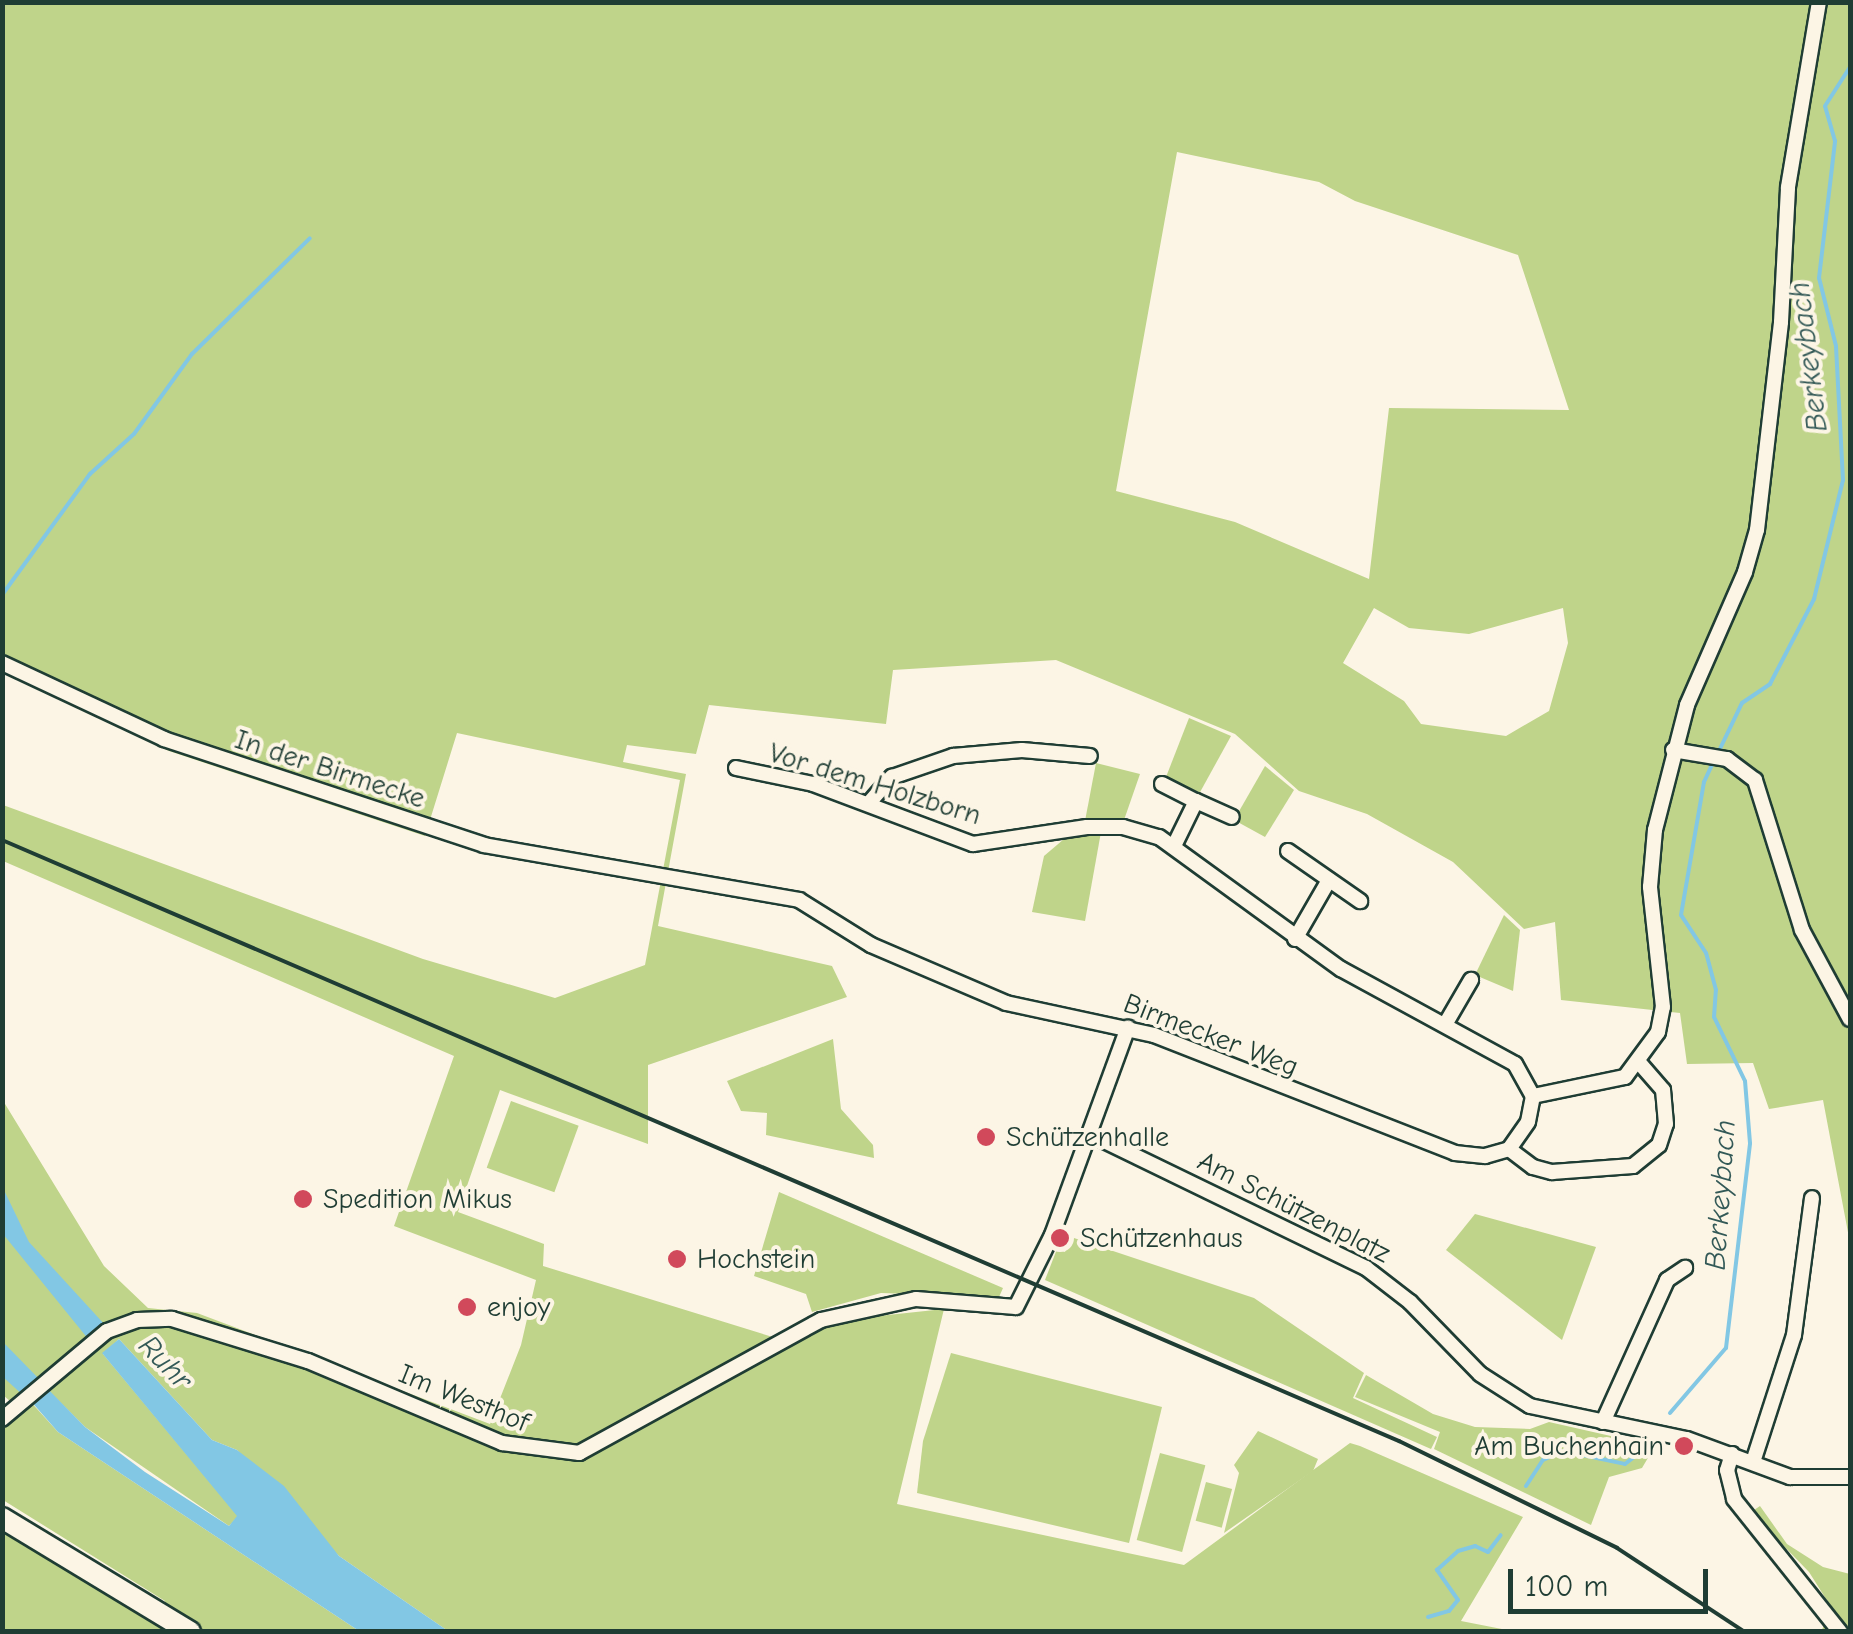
<!DOCTYPE html>
<html>
<head>
<meta charset="utf-8">
<style>
  body { margin:0 }
  #map { position:relative; width:1853px; height:1634px; overflow:hidden; background:#fcf5e5; font-family:"Comic Neue",sans-serif }
  div>[style] { position:absolute }
  .green>* { inset:0; background:#bfd48a; transform-origin:0 0 }
  .water>* { inset:0; background:#82c7e4 }
  .stream>* { height:4px; margin:-2px; padding:0 2px; transform-origin:2px; border-radius:2px; background:#82c7e4 }
  .roads { filter:drop-shadow(2px 0 #1f3d34) drop-shadow(-2px 0 #1f3d34) drop-shadow(0 2px #1f3d34) drop-shadow(0 -2px #1f3d34) }
  .minor>* { height:14px; margin:-7px; padding:0 7px; transform-origin:7px; border-radius:7px; background:#fcf5e5 }
  .secondary>* { height:20px; margin:-10px; padding:0 10px; transform-origin:10px; border-radius:10px; background:#fcf5e5 }
  .rail>* { height:4px; margin:-2px; padding:0 2px; transform-origin:2px; border-radius:2px; background:#1f3d34 }
  .dots>* { width:28px; height:28px; translate:-50% -50%; box-sizing:border-box; border:5px solid #fcf5e5; border-radius:50% }
  span { translate:-50% -50%; white-space:nowrap; text-align:center; line-height:1.15; -webkit-text-stroke:8px #fcf5e5; paint-order:stroke }
  .street-label { font-size:28px; color:#1f3d34 }
  .poi-label { font-size:28px; color:#1f3d34 }
  .left { translate:0 -50%; text-align:left }
  .right { translate:-100% -50%; text-align:right }
  .water-label { font-size:30px; color:#335957; font-style:italic }
  .frame { position:absolute; inset:0; border:5px solid #1f3d34; pointer-events:none }
  .scale { position:absolute; left:1508px; top:1569px; width:200px; height:45px; box-sizing:border-box; border:5px solid #1f3d34; border-top:0; padding-left:12px; font-size:30px; line-height:35px; white-space:nowrap; color:#1f3d34; -webkit-text-stroke:8px #fcf5e5; paint-order:stroke }
</style>
</head>
<body>
<div id="map">
  <div class="green">
    <div style="clip-path:polygon(evenodd,3px 3px,1850px 3px,1850px 1243px,1823px 1100px,1769px 1109px,1753px 1063px,1687px 1064px,1680px 1013px,1561px 1000px,1555px 922px,1524px 929px,1453px 862px,1367px 814px,1299px 791px,1235px 734px,1056px 660px,893px 670px,886px 724px,709px 705px,696px 754px,627px 745px,623px 762px,686px 774px,658px 926px,832px 966px,847px 997px,648px 1065px,648px 1144px,500px 1090px,458px 1212px,544px 1244px,543px 1266px,789px 1342px,841px 1320px,944px 1309px,897px 1504px,1184px 1565px,1350px 1443px,1360px 1446px,1523px 1517px,1461px 1621px,1512px 1631px,448px 1631px,339px 1556px,237px 1450px,212px 1440px,119px 1339px,103px 1354px,238px 1516px,229px 1526px,85px 1427px,45px 1387px,29px 1400px,58px 1432px,359px 1631px,3px 1631px,3px 1528px,154px 1620px,165px 1601px,3px 1500px,3px 1424px,48px 1378px,11px 1402px,3px 1395px,2px 1099px,104px 1266px,148px 1308px,197px 1313px,490px 1424px,521px 1345px,536px 1280px,394px 1226px,454px 1056px,3px 861px,3px 805px,423px 959px,555px 998px,645px 965px,680px 780px,457px 733px,425px 836px,169px 751px,3px 672px,3px 3px,1177px 152px,1319px 182px,1355px 201px,1518px 255px,1569px 410px,1389px 408px,1369px 579px,1235px 522px,1116px 491px,1177px 152px,3px 3px,1374px 608px,1409px 628px,1469px 634px,1563px 608px,1568px 643px,1549px 711px,1506px 736px,1421px 724px,1404px 701px,1343px 663px,1374px 608px)"></div>
    <div style="clip-path:polygon(1189px 718px,1231px 736px,1199px 794px,1166px 777px)"></div>
    <div style="clip-path:polygon(1096px 763px,1140px 774px,1124px 820px,1085px 821px)"></div>
    <div style="clip-path:polygon(1265px 766px,1294px 790px,1265px 837px,1234px 820px)"></div>
    <div style="clip-path:polygon(1101px 832px,1085px 921px,1032px 912px,1044px 856px,1064px 839px)"></div>
    <div style="clip-path:polygon(1504px 915px,1520px 930px,1513px 991px,1475px 975px)"></div>
    <div style="clip-path:polygon(833px 1039px,841px 1109px,873px 1145px,874px 1158px,766px 1135px,767px 1113px,741px 1111px,727px 1081px)"></div>
    <div style="left:511px;top:1101px;width:72px;height:71px;rotate:20deg"></div>
    <div style="clip-path:polygon(779px 1192px,1003px 1288px,999px 1297px,881px 1293px,812px 1312px,806px 1294px,754px 1276px)"></div>
    <div style="clip-path:polygon(1475px 1214px,1596px 1247px,1562px 1340px,1446px 1250px)"></div>
    <div style="clip-path:polygon(1071px 1237px,1254px 1298px,1364px 1373px,1353px 1398px,1437px 1437px,1431px 1449px,1045px 1280px,1057px 1249px,1065px 1252px)"></div>
    <div style="clip-path:polygon(951px 1353px,1162px 1407px,1129px 1543px,917px 1493px,923px 1441px)"></div>
    <div style="clip-path:polygon(1366px 1375px,1433px 1414px,1475px 1427px,1530px 1429px,1549px 1422px,1655px 1446px,1642px 1468px,1609px 1477px,1591px 1525px,1434px 1449px,1440px 1432px,1355px 1397px)"></div>
    <div style="clip-path:polygon(1258px 1431px,1318px 1459px,1313px 1471px,1224px 1533px,1239px 1473px,1234px 1465px)"></div>
    <div style="left:1160px;top:1453px;width:47px;height:90px;rotate:15deg"></div>
    <div style="left:1206px;top:1482px;width:27px;height:40px;rotate:15deg"></div>
    <div style="clip-path:polygon(1760px 1506px,1787px 1544px,1823px 1567px,1850px 1574px,1850px 1631px,1821px 1631px,1833px 1610px,1809px 1572px,1751px 1512px)"></div>
  </div>
  <div class="water">
    <div style="clip-path:polygon(2px 1186px,29px 1242px,106px 1326px,89px 1340px,3px 1234px)"></div>
    <div style="clip-path:polygon(119px 1339px,212px 1440px,237px 1450px,284px 1486px,339px 1556px,448px 1631px,359px 1631px,58px 1432px,29px 1399px,45px 1386px,85px 1427px,145px 1472px,229px 1526px,237px 1516px,102px 1353px)"></div>
    <div style="clip-path:polygon(2px 1341px,42px 1382px,25px 1397px,3px 1377px)"></div>
  </div>
  <div class="stream">
    <div style="left:2px;top:595px;width:150px;rotate:-54deg"></div>
    <div style="left:90px;top:474px;width:59px;rotate:-42.3deg"></div>
    <div style="left:134px;top:434px;width:99px;rotate:-54.1deg"></div>
    <div style="left:192px;top:354px;width:165px;rotate:-44.5deg"></div>
    <div style="left:1717px;top:755px;width:58px;rotate:-64.3deg"></div>
    <div style="left:1742px;top:703px;width:34px;rotate:-34deg"></div>
    <div style="left:1770px;top:684px;width:96px;rotate:-62.6deg"></div>
    <div style="left:1814px;top:599px;width:122px;rotate:-76.3deg"></div>
    <div style="left:1843px;top:480px;width:134px;rotate:-93deg"></div>
    <div style="left:1836px;top:346px;width:70px;rotate:-104deg"></div>
    <div style="left:1819px;top:278px;width:138px;rotate:-83.3deg"></div>
    <div style="left:1835px;top:141px;width:36px;rotate:-106deg"></div>
    <div style="left:1825px;top:106px;width:46px;rotate:-57.3deg"></div>
    <div style="left:1670px;top:1413px;width:86px;rotate:-49.3deg"></div>
    <div style="left:1726px;top:1348px;width:206px;rotate:-83.3deg"></div>
    <div style="left:1750px;top:1143px;width:62px;rotate:-94.6deg"></div>
    <div style="left:1745px;top:1081px;width:71px;rotate:-115.8deg"></div>
    <div style="left:1714px;top:1017px;width:27px;rotate:-86deg"></div>
    <div style="left:1716px;top:990px;width:38px;rotate:-105deg"></div>
    <div style="left:1706px;top:953px;width:45px;rotate:-123.3deg"></div>
    <div style="left:1681px;top:915px;width:135px;rotate:-80.2deg"></div>
    <div style="left:1704px;top:782px;width:21px;rotate:-65deg"></div>
    <div style="left:1526px;top:1486px;width:31px;rotate:-57deg"></div>
    <div style="left:1543px;top:1460px;width:22px;rotate:-24deg"></div>
    <div style="left:1563px;top:1451px;width:63px;rotate:11.8deg"></div>
    <div style="left:1625px;top:1464px;width:23px;rotate:-38deg"></div>
    <div style="left:1428px;top:1617px;width:22px;rotate:-16deg"></div>
    <div style="left:1449px;top:1611px;width:14px;rotate:-51deg"></div>
    <div style="left:1458px;top:1600px;width:37px;rotate:-125deg"></div>
    <div style="left:1437px;top:1570px;width:28px;rotate:-42deg"></div>
    <div style="left:1458px;top:1551px;width:18px;rotate:-16deg"></div>
    <div style="left:1475px;top:1546px;width:14px;rotate:25deg"></div>
    <div style="left:1488px;top:1552px;width:21px;rotate:-53deg"></div>
  </div>
  <div class="roads">
    <div class="minor">
      <div style="left:2px;top:663px;width:179px;rotate:25.1deg"></div>
      <div style="left:164px;top:739px;width:337px;rotate:18.3deg"></div>
      <div style="left:484px;top:845px;width:320px;rotate:9.9deg"></div>
      <div style="left:799px;top:900px;width:85px;rotate:32deg"></div>
      <div style="left:871px;top:945px;width:147px;rotate:23.2deg"></div>
      <div style="left:1006px;top:1003px;width:151px;rotate:12.2deg"></div>
      <div style="left:1154px;top:1035px;width:323px;rotate:21.4deg"></div>
      <div style="left:1455px;top:1153px;width:30px;rotate:6deg"></div>
      <div style="left:1485px;top:1156px;width:25px;rotate:-16deg"></div>
      <div style="left:1509px;top:1149px;width:30px;rotate:37deg"></div>
      <div style="left:1533px;top:1167px;width:20px;rotate:15deg"></div>
      <div style="left:1552px;top:1172px;width:81px;rotate:-4.2deg"></div>
      <div style="left:1633px;top:1166px;width:33px;rotate:-39deg"></div>
      <div style="left:1659px;top:1145px;width:22px;rotate:-72deg"></div>
      <div style="left:1666px;top:1124px;width:34px;rotate:-95deg"></div>
      <div style="left:1663px;top:1090px;width:35px;rotate:-131deg"></div>
      <div style="left:1673px;top:750px;width:55px;rotate:9.5deg"></div>
      <div style="left:1727px;top:759px;width:35px;rotate:37deg"></div>
      <div style="left:1755px;top:780px;width:157px;rotate:72.6deg"></div>
      <div style="left:1802px;top:930px;width:101px;rotate:61.7deg"></div>
      <div style="left:736px;top:768px;width:79px;rotate:11.7deg"></div>
      <div style="left:813px;top:784px;width:171px;rotate:20.6deg"></div>
      <div style="left:973px;top:844px;width:115px;rotate:-8.5deg"></div>
      <div style="left:1087px;top:827px;width:36px"></div>
      <div style="left:1123px;top:827px;width:37px;rotate:16deg"></div>
      <div style="left:1159px;top:837px;width:225px;rotate:36deg"></div>
      <div style="left:1341px;top:969px;width:198px;rotate:28.6deg"></div>
      <div style="left:1515px;top:1064px;width:37px;rotate:61deg"></div>
      <div style="left:1533px;top:1096px;width:26px;rotate:101deg"></div>
      <div style="left:1528px;top:1122px;width:33px;rotate:125deg"></div>
      <div style="left:1162px;top:784px;width:38px;rotate:27deg"></div>
      <div style="left:1196px;top:801px;width:50px;rotate:116.1deg"></div>
      <div style="left:1196px;top:801px;width:39px;rotate:24deg"></div>
      <div style="left:869px;top:803px;width:35px;rotate:-49deg"></div>
      <div style="left:892px;top:777px;width:65px;rotate:-19deg"></div>
      <div style="left:953px;top:756px;width:69px;rotate:-5deg"></div>
      <div style="left:1022px;top:750px;width:68px;rotate:5deg"></div>
      <div style="left:1288px;top:851px;width:88px;rotate:34.8deg"></div>
      <div style="left:1295px;top:939px;width:68px;rotate:-60deg"></div>
      <div style="left:1446px;top:1023px;width:50px;rotate:-59.8deg"></div>
      <div style="left:1533px;top:1096px;width:94px;rotate:-11.7deg"></div>
      <div style="left:1625px;top:1077px;width:56px;rotate:-53.7deg"></div>
      <div style="left:1658px;top:1032px;width:25px;rotate:-79deg"></div>
      <div style="left:1663px;top:1007px;width:121px;rotate:-96.2deg"></div>
      <div style="left:1650px;top:887px;width:57px;rotate:-85deg"></div>
      <div style="left:1655px;top:830px;width:129px;rotate:-75.6deg"></div>
      <div style="left:1687px;top:705px;width:145px;rotate:-66.4deg"></div>
      <div style="left:1745px;top:572px;width:44px;rotate:-74.1deg"></div>
      <div style="left:1757px;top:530px;width:209px;rotate:-83.4deg"></div>
      <div style="left:1781px;top:322px;width:135px;rotate:-87deg"></div>
      <div style="left:1788px;top:187px;width:188px;rotate:-80.5deg"></div>
      <div style="left:1090px;top:1134px;width:307px;rotate:25.9deg"></div>
      <div style="left:1366px;top:1268px;width:56px;rotate:37.7deg"></div>
      <div style="left:1410px;top:1302px;width:100px;rotate:45.8deg"></div>
      <div style="left:1480px;top:1374px;width:59px;rotate:32.6deg"></div>
      <div style="left:1530px;top:1406px;width:160px;rotate:11.9deg"></div>
      <div style="left:1687px;top:1439px;width:110px;rotate:20.3deg"></div>
      <div style="left:1790px;top:1477px;width:60px"></div>
      <div style="left:2px;top:1419px;width:137px;rotate:-40deg"></div>
      <div style="left:107px;top:1331px;width:32px;rotate:-20deg"></div>
      <div style="left:137px;top:1320px;width:35px;rotate:-2deg"></div>
      <div style="left:172px;top:1319px;width:142px;rotate:17.2deg"></div>
      <div style="left:308px;top:1361px;width:211px;rotate:22.9deg"></div>
      <div style="left:502px;top:1443px;width:78px;rotate:7.4deg"></div>
      <div style="left:579px;top:1453px;width:276px;rotate:-28.8deg"></div>
      <div style="left:821px;top:1320px;width:97px;rotate:-12.5deg"></div>
      <div style="left:916px;top:1299px;width:100px;rotate:4.6deg"></div>
      <div style="left:1016px;top:1307px;width:80px;rotate:-63.4deg"></div>
      <div style="left:1052px;top:1235px;width:221px;rotate:-69.9deg"></div>
      <div style="left:1603px;top:1422px;width:156px;rotate:-65.7deg"></div>
      <div style="left:1667px;top:1280px;width:22px;rotate:-34deg"></div>
      <div style="left:1732px;top:1454px;width:17px;rotate:107deg"></div>
      <div style="left:1727px;top:1470px;width:30px;rotate:76deg"></div>
      <div style="left:1734px;top:1499px;width:170px;rotate:51.4deg"></div>
      <div style="left:1753px;top:1462px;width:133px;rotate:-72.1deg"></div>
      <div style="left:1794px;top:1335px;width:138px;rotate:-82.5deg"></div>
    </div>
    <div class="secondary">
      <div style="left:2px;top:1518px;width:220px;rotate:31.2deg"></div>
    </div>
  </div>
  <div class="rail">
    <div style="left:2px;top:840px;width:1521px;rotate:23.28deg"></div>
    <div style="left:1399px;top:1441px;width:243px;rotate:26.1deg"></div>
    <div style="left:1617px;top:1548px;width:153px;rotate:33.3deg"></div>
  </div>
  <div class="dots">
    <div style="left:986px;top:1137px;background:#d1495b"></div>
    <div style="left:303px;top:1199px;background:#d1495b"></div>
    <div style="left:1060px;top:1238px;background:#d1495b"></div>
    <div style="left:677px;top:1259px;background:#d1495b"></div>
    <div style="left:467px;top:1307px;background:#d1495b"></div>
    <div style="left:1684px;top:1446px;background:#d1495b"></div>
  </div>
  <div class="street-label">
    <span style="left:330px;top:769px;rotate:18deg">In der Birmecke</span>
    <span style="left:875px;top:784px;rotate:17deg">Vor dem Holzborn</span>
    <span style="left:1211px;top:1035px;rotate:21deg">Birmecker Weg</span>
    <span style="left:1294px;top:1207px;rotate:27deg">Am Schützenplatz</span>
    <span style="left:464px;top:1398px;rotate:22deg">Im Westhof</span>
  </div>
  <div class="poi-label">
    <span class="left" style="left:1006px;top:1137px">Schützenhalle</span>
    <span class="left" style="left:323px;top:1199px">Spedition Mikus</span>
    <span class="left" style="left:1080px;top:1238px">Schützenhaus</span>
    <span class="left" style="left:697px;top:1259px">Hochstein</span>
    <span class="left" style="left:487px;top:1307px">enjoy</span>
    <span class="right" style="left:1664px;top:1446px">Am Buchenhain</span>
  </div>
  <div class="water-label">
    <span style="left:1809px;top:357px;rotate:-97deg">Berkeybach</span>
    <span style="left:1721px;top:1195px;rotate:-86deg">Berkeybach</span>
    <span style="left:165px;top:1363px;rotate:46deg">Ruhr</span>
  </div>
  <div class="frame"></div>
  <div class="scale">100 m</div>
</div>
</body>
</html>
